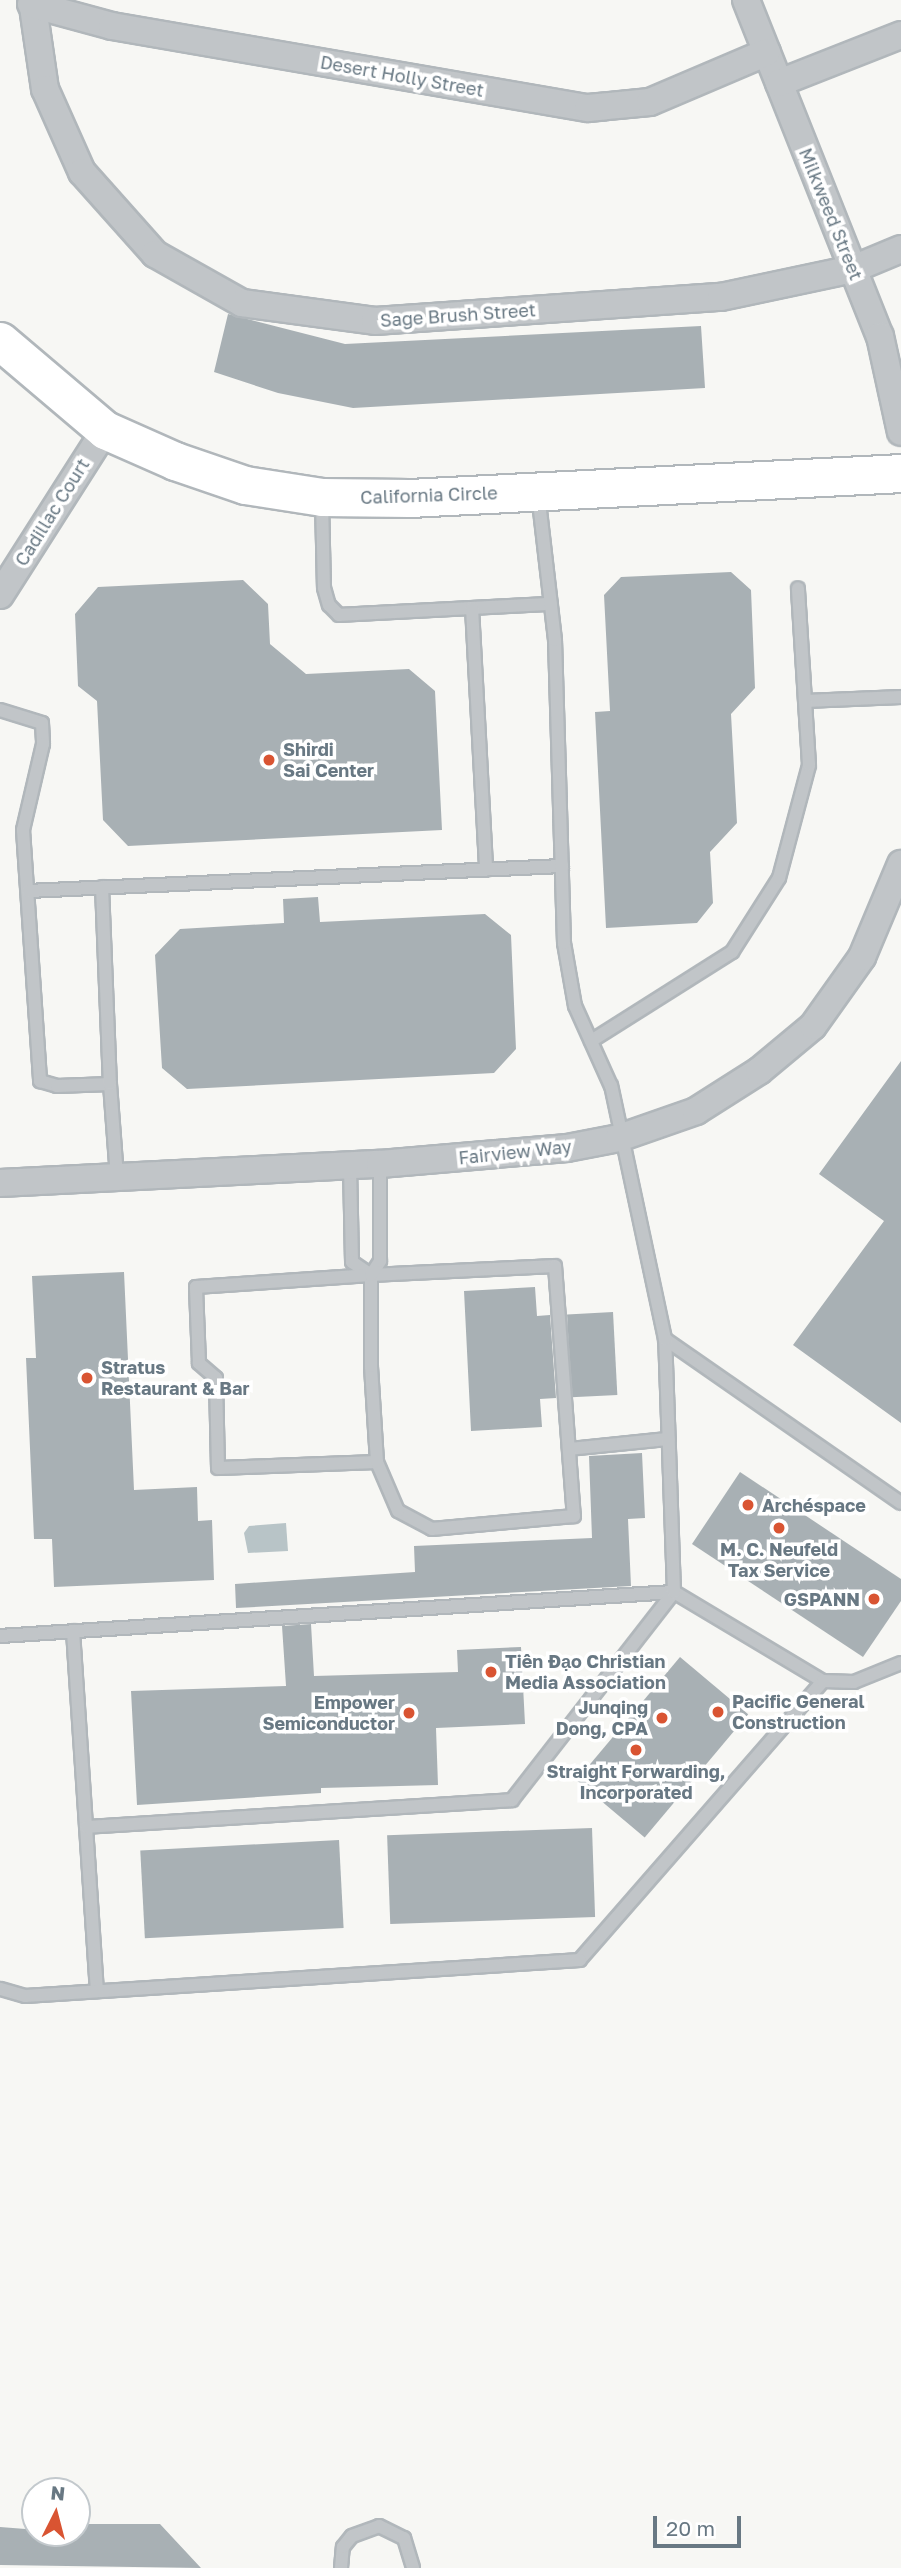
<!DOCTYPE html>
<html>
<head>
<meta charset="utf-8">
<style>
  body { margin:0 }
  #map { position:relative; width:901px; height:2568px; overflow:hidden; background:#f7f7f4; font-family:"Golos Text",sans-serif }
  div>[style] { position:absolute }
  .water>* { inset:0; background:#b8c4c7 }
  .building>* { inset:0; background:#a8b0b4; transform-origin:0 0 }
  .roads { filter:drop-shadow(2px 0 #b1b7bb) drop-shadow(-2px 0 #b1b7bb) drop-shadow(0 2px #b1b7bb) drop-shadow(0 -2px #b1b7bb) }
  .lane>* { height:12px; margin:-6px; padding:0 6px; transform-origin:6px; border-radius:6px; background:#c1c5c8 }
  .street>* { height:26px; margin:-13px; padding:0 13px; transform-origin:13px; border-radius:13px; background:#c1c5c8 }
  .secondary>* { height:37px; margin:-18.5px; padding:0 18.5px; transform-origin:18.5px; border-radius:18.5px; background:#fff }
  .dots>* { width:19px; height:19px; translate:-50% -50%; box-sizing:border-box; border:4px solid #fff; border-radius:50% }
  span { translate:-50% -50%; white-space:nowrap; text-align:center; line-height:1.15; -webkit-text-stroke:7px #fff; paint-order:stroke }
  .street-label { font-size:18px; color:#687883 }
  .poi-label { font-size:18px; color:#687883; font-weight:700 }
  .left { translate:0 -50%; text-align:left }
  .right { translate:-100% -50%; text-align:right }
  .north { position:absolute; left:21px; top:2477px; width:70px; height:70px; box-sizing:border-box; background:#fff; border:2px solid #c3c9cd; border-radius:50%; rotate:6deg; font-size:19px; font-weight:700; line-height:28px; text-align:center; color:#687883 }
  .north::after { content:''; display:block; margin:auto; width:24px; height:32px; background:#d95432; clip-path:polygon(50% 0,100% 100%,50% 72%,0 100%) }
  .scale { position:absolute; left:653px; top:2516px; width:88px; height:32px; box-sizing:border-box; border:4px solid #687883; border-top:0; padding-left:9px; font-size:21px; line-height:24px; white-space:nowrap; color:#687883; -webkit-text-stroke:5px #fff; paint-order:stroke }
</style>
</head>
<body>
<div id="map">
  <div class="water">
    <div style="clip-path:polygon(286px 1523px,288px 1551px,248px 1553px,244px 1533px,249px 1526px)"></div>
  </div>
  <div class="building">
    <div style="clip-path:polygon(228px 314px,345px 344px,701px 326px,705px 388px,353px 408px,278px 393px,214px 372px)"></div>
    <div style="clip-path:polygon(731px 572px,751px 590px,755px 688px,731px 714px,737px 823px,710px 852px,713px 903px,697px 923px,606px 928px,595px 712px,610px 711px,604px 595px,621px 577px)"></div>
    <div style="clip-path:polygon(243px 580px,268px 604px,270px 644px,306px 674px,409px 669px,435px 691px,442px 830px,128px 846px,103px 820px,97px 701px,78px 686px,75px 614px,98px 587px)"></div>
    <div style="clip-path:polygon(318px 897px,320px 922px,485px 914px,511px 935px,516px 1049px,494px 1073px,187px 1089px,162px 1068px,155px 955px,180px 929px,284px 923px,283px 899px)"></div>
    <div style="clip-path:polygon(901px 1061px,901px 1423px,793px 1345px,884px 1221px,819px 1174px)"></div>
    <div style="clip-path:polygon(124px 1272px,134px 1490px,197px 1487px,198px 1521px,212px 1520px,214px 1580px,54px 1587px,52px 1539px,34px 1539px,26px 1358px,36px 1358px,32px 1276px)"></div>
    <div style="clip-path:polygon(535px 1287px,537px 1316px,550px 1315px,556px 1398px,540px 1399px,542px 1427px,471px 1431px,464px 1291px)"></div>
    <div style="left:613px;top:1312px;width:83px;height:46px;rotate:87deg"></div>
    <div style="clip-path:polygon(642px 1453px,645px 1518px,628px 1519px,631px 1586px,236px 1608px,235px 1584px,415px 1572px,414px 1546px,592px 1538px,589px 1456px)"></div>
    <div style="clip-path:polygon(740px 1472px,901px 1579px,901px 1601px,863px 1657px,692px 1544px)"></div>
    <div style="clip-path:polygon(311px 1624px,314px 1676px,458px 1672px,457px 1650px,521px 1647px,525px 1724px,436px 1728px,438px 1785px,321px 1788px,321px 1793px,137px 1805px,131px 1691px,286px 1686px,282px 1626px)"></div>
    <div style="left:680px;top:1657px;width:89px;height:161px;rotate:40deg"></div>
    <div style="left:592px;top:1828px;width:89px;height:205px;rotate:88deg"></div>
    <div style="left:339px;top:1840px;width:88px;height:199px;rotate:87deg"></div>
    <div style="clip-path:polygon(77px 2524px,160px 2524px,201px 2568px,0 2565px,0 2527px,77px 2533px)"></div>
  </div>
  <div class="roads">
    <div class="lane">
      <div style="left:322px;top:501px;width:87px;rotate:88.7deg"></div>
      <div style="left:324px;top:588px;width:18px;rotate:74deg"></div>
      <div style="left:329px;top:605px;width:14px;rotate:45deg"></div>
      <div style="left:339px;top:615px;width:212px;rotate:-3deg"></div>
      <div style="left:472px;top:608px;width:262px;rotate:86.9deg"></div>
      <div style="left:805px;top:701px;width:96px;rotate:-2.4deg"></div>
      <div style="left:0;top:710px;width:44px;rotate:17.2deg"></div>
      <div style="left:42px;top:723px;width:21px;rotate:87deg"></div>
      <div style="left:43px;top:744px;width:88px;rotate:103.1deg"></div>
      <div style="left:23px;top:830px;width:252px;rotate:86.1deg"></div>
      <div style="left:40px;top:1081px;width:18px;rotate:16deg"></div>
      <div style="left:57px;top:1086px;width:53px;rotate:-2.2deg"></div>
      <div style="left:110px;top:1084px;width:93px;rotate:85.7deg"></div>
      <div style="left:102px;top:887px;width:197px;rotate:87.7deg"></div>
      <div style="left:28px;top:891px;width:535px;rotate:-2.68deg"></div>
      <div style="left:591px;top:1041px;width:167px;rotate:-32.3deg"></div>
      <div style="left:732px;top:952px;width:88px;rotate:-57.6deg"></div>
      <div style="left:779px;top:878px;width:117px;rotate:-75.1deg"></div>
      <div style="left:809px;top:765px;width:177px;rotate:-93.6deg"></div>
      <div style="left:350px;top:1166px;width:96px;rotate:88.8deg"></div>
      <div style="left:352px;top:1262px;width:23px;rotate:34deg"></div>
      <div style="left:665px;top:1339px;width:287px;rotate:34.8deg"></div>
      <div style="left:569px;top:1449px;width:100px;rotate:-5.8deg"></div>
      <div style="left:377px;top:1462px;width:159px;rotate:177.8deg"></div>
      <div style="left:218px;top:1468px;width:90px;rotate:-91.3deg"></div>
      <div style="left:216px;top:1378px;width:23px;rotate:-139deg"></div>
      <div style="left:199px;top:1363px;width:76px;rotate:-92.3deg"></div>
      <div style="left:196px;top:1287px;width:175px;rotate:-3.9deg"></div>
      <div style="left:371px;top:1275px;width:184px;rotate:-2.8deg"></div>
      <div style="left:555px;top:1266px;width:251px;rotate:85.7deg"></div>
      <div style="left:574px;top:1516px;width:143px;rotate:174.8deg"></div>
      <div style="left:432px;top:1529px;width:38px;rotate:-152deg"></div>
      <div style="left:398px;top:1511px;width:53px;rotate:-113.2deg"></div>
      <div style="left:377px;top:1462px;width:96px;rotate:-93.6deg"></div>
      <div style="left:371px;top:1366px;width:91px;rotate:-90deg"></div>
      <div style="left:371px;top:1275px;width:17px;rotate:-57deg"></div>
      <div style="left:380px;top:1261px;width:97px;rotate:-90deg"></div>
      <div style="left:73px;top:1631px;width:361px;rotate:86.2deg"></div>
      <div style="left:0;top:1636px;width:675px;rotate:-3.74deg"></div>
      <div style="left:674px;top:1592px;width:174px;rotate:30.9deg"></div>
      <div style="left:823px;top:1681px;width:370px;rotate:131.1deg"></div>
      <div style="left:580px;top:1960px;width:556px;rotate:176.29deg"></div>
      <div style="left:25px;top:1996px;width:26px;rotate:-164deg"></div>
      <div style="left:823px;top:1681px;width:31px;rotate:2deg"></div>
      <div style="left:854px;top:1682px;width:51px;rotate:-22deg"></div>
      <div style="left:86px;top:1827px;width:427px;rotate:-3.6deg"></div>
      <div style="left:512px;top:1800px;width:264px;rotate:-52.1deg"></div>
      <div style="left:674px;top:1592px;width:253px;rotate:-92deg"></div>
      <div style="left:665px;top:1339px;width:259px;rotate:-102deg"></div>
      <div style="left:611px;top:1086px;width:88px;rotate:-114.2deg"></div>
      <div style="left:575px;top:1006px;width:64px;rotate:-99.9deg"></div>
      <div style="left:564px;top:943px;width:303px;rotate:-91.7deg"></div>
      <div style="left:555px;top:640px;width:148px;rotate:-96.6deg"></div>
      <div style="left:341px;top:2568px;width:21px;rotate:-85deg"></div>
      <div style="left:343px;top:2547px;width:14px;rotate:-51deg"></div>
      <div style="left:352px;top:2536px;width:29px;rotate:-20deg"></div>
      <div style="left:379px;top:2526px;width:28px;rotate:26deg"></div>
      <div style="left:404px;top:2538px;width:31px;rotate:73deg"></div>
    </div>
    <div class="street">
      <div style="left:32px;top:0;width:90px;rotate:81.7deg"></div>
      <div style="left:45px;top:89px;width:91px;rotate:66deg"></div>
      <div style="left:82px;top:172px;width:110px;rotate:48.3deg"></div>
      <div style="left:155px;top:254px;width:100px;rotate:29.4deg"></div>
      <div style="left:242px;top:303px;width:134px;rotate:7.7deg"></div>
      <div style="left:375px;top:321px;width:347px;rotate:-4deg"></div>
      <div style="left:721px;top:297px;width:135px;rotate:-12deg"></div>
      <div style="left:853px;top:269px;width:52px;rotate:-22.6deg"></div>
      <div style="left:746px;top:0;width:362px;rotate:68.3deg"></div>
      <div style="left:880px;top:336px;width:98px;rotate:77.7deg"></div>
      <div style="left:31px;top:4px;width:84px;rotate:15.2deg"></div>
      <div style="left:112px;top:26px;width:483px;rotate:9.8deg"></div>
      <div style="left:588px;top:108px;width:62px;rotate:-5.5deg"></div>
      <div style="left:650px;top:102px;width:127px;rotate:-23.1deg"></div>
      <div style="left:779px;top:83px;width:131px;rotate:-21.5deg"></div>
      <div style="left:0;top:595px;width:196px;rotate:-57.5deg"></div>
      <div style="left:0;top:1183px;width:380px;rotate:-2.9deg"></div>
      <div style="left:380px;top:1164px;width:188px;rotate:-4.9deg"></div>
      <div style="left:567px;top:1148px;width:53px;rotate:-10.9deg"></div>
      <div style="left:619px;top:1138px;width:82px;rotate:-19.3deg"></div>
      <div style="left:696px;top:1111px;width:75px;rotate:-32.4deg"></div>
      <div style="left:759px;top:1071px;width:70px;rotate:-39.8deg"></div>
      <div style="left:813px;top:1026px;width:85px;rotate:-54.6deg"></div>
      <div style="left:862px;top:957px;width:101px;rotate:-67.2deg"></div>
    </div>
    <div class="secondary">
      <div style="left:0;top:341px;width:138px;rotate:40.3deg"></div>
      <div style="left:105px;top:430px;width:77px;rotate:23.9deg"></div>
      <div style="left:175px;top:461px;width:74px;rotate:18.9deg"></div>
      <div style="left:245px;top:485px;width:78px;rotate:8.9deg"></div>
      <div style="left:322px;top:497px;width:87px;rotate:0.7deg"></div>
      <div style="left:409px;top:498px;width:493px;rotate:-2.9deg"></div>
    </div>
  </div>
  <div class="dots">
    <div style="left:269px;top:760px;background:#d95432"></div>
    <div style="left:87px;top:1378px;background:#d95432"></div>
    <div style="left:748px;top:1505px;background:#d95432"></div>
    <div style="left:779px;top:1528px;background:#d95432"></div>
    <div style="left:874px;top:1599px;background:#d95432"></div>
    <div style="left:491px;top:1672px;background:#d95432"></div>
    <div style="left:718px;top:1712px;background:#d95432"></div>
    <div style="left:409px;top:1713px;background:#d95432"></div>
    <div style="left:662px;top:1718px;background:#d95432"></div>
    <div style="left:636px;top:1750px;background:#d95432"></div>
  </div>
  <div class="street-label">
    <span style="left:402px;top:76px;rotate:10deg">Desert Holly Street</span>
    <span style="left:831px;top:214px;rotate:68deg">Milkweed Street</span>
    <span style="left:458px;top:315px;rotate:-4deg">Sage Brush Street</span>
    <span style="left:429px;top:495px;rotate:-2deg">California Circle</span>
    <span style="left:52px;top:512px;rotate:-58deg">Cadillac Court</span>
    <span style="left:515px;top:1152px;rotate:-6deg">Fairview Way</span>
  </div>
  <div class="poi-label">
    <span class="left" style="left:283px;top:760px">Shirdi<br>Sai Center</span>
    <span class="left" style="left:101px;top:1378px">Stratus<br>Restaurant &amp; Bar</span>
    <span class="left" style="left:762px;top:1505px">Archéspace</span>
    <span style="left:779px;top:1560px">M. C. Neufeld<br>Tax Service</span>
    <span class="right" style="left:860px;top:1599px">GSPANN</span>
    <span class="left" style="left:505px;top:1672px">Tiên Đạo Christian<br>Media Association</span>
    <span class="left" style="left:732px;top:1712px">Pacific General<br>Construction</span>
    <span class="right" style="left:395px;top:1713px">Empower<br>Semiconductor</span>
    <span class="right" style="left:648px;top:1718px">Junqing<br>Dong, CPA</span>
    <span style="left:636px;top:1782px">Straight Forwarding,<br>Incorporated</span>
  </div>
  <div class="north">N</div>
  <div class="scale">20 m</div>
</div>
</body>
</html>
